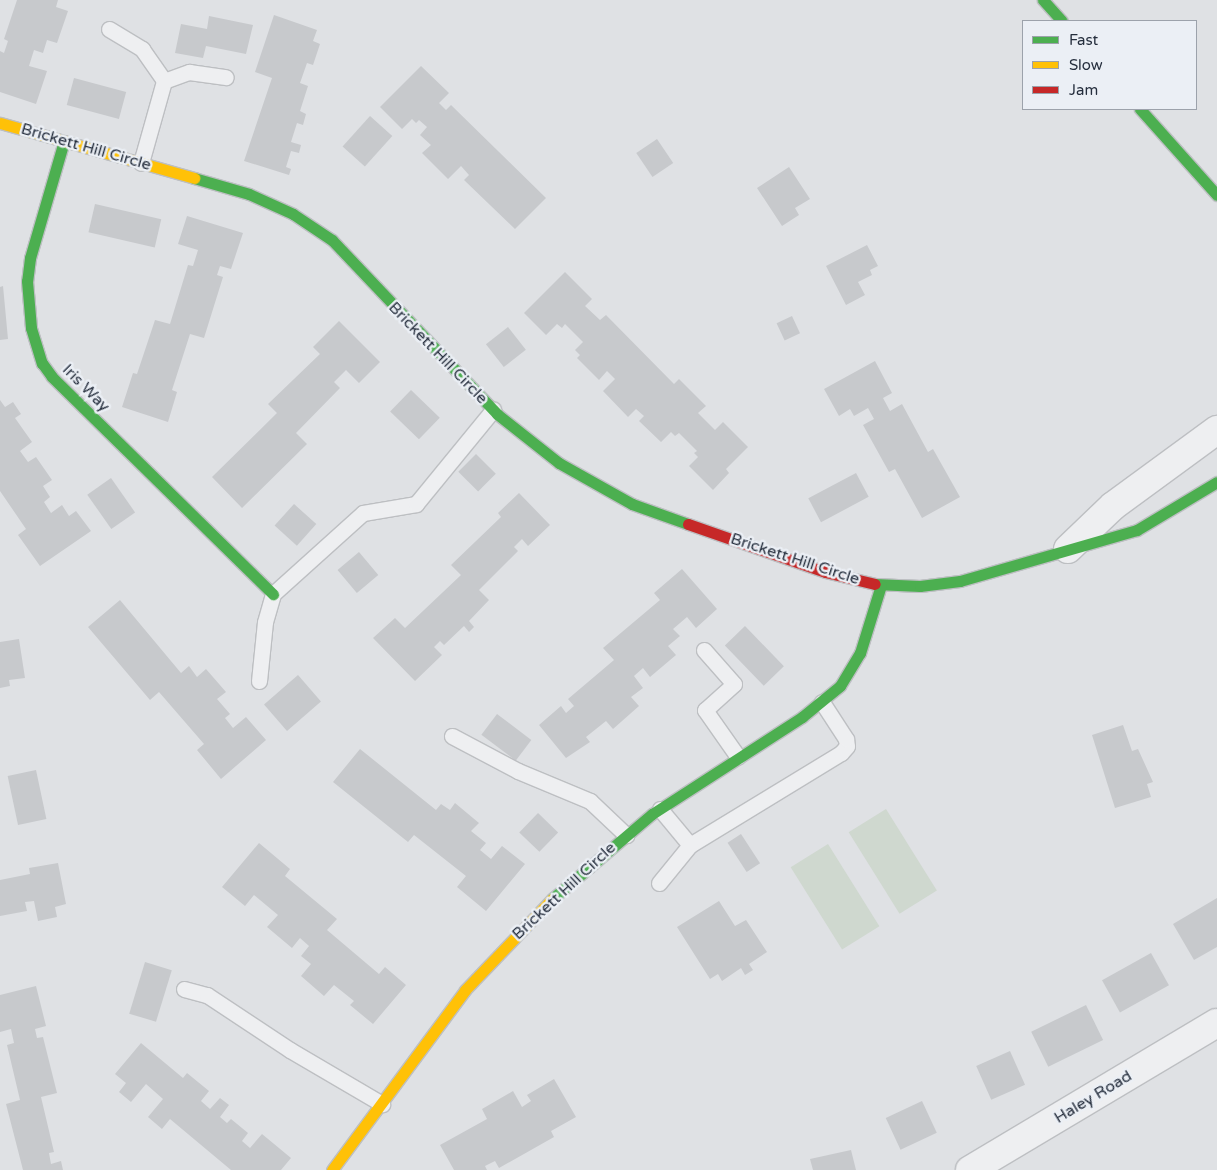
<!DOCTYPE html>
<html>
<head>
<meta charset="utf-8">
<style>
  body { margin:0 }
  #map { position:relative; width:1217px; height:1170px; overflow:hidden; background:#dfe1e4; font-family:"Varela Round",sans-serif }
  div>[style] { position:absolute }
  .green>* { inset:0; background:#cfd8cf; transform-origin:0 0 }
  .building>* { inset:0; background:#c7c9cc; transform-origin:0 0 }
  .roads { filter:drop-shadow(1px 0 #bdbfc2) drop-shadow(-1px 0 #bdbfc2) drop-shadow(0 1px #bdbfc2) drop-shadow(0 -1px #bdbfc2) }
  .lane>* { height:15px; margin:-7.5px; padding:0 7.5px; transform-origin:7.5px; border-radius:7.5px; background:#eeeff1 }
  .street>* { height:28px; margin:-14px; padding:0 14px; transform-origin:14px; border-radius:14px; background:#eeeff1 }
  .fast>* { height:11px; margin:-5.5px; padding:0 5.5px; transform-origin:5.5px; border-radius:5.5px; background:#4caf50 }
  .slow>* { height:11px; margin:-5.5px; padding:0 5.5px; transform-origin:5.5px; border-radius:5.5px; background:#ffc107 }
  .jam>* { height:11px; margin:-5.5px; padding:0 5.5px; transform-origin:5.5px; border-radius:5.5px; background:#c62828 }
  span { translate:-50% -50%; white-space:nowrap; text-align:center; line-height:1.15; -webkit-text-stroke:5px #ebeff5; paint-order:stroke }
  .street-label { font-size:16px; color:#252e3d }
  .legend { position:absolute; left:1022px; top:20px; width:175px; height:90px; box-sizing:border-box; background:#ebeff5; border:1px solid #9ca2ab; margin:0; padding:6px 9px; list-style:none; font-size:15px; color:#252e3d }
  .legend li { display:flex; align-items:center; gap:10px; height:25px }
  .legend b { width:25px; border:1px solid #9ca2ab }
</style>
</head>
<body>
<div id="map">
  <div class="green">
    <div style="left:886px;top:809px;width:96px;height:44px;rotate:58deg"></div>
    <div style="left:828px;top:844px;width:97px;height:44px;rotate:58deg"></div>
  </div>
  <div class="building">
    <div style="clip-path:polygon(17px 0,58px 0,56px 7px,68px 11px,57px 43px,47px 40px,43px 53px,34px 50px,29px 66px,47px 71px,36px 104px,0 92px,0 51px,4px 53px,8px 41px,4px 39px)"></div>
    <div style="clip-path:polygon(274px 15px,317px 30px,313px 41px,320px 44px,313px 65px,307px 63px,300px 83px,308px 86px,300px 111px,306px 114px,303px 125px,297px 123px,291px 142px,301px 145px,299px 153px,291px 151px,286px 167px,291px 169px,289px 175px,244px 161px,272px 78px,255px 72px)"></div>
    <div style="clip-path:polygon(209px 16px,253px 25px,246px 54px,206px 46px,203px 58px,175px 53px,181px 24px,207px 29px)"></div>
    <div style="clip-path:polygon(421px 66px,449px 93px,439px 103px,446px 110px,451px 105px,546px 198px,515px 229px,464px 180px,469px 175px,461px 166px,448px 179px,422px 153px,431px 145px,420px 135px,427px 127px,419px 120px,416px 123px,412px 119px,402px 129px,380px 107px)"></div>
    <div style="left:74px;top:78px;width:54px;height:28px;rotate:15deg"></div>
    <div style="left:370px;top:116px;width:30px;height:41px;rotate:42deg"></div>
    <div style="left:657px;top:139px;width:29px;height:25px;rotate:56deg"></div>
    <div style="clip-path:polygon(789px 167px,810px 199px,795px 208px,799px 215px,782px 226px,757px 188px)"></div>
    <div style="left:95px;top:204px;width:68px;height:29px;rotate:13deg"></div>
    <div style="clip-path:polygon(187px 216px,243px 233px,231px 269px,220px 266px,217px 275px,223px 277px,204px 338px,190px 334px,172px 390px,177px 392px,168px 422px,122px 407px,133px 373px,137px 374px,155px 320px,170px 324px,188px 265px,193px 266px,198px 250px,178px 244px)"></div>
    <div style="clip-path:polygon(867px 245px,878px 266px,870px 270px,872px 275px,858px 282px,865px 295px,846px 305px,826px 266px)"></div>
    <div style="clip-path:polygon(565px 272px,592px 299px,585px 306px,600px 320px,606px 315px,674px 384px,679px 379px,706px 406px,698px 413px,715px 430px,723px 422px,748px 447px,726px 469px,729px 473px,713px 490px,689px 466px,698px 457px,694px 453px,697px 451px,679px 433px,675px 436px,671px 432px,661px 442px,639px 421px,644px 416px,636px 409px,628px 417px,603px 391px,615px 379px,607px 371px,599px 380px,577px 358px,580px 355px,575px 350px,583px 342px,565px 324px,562px 328px,557px 324px,546px 335px,524px 313px)"></div>
    <div style="clip-path:polygon(3px 286px,8px 339px,0 340px,0 287px)"></div>
    <div style="left:792px;top:316px;width:19px;height:17px;rotate:65deg"></div>
    <div style="clip-path:polygon(339px 321px,380px 362px,359px 383px,346px 370px,334px 382px,340px 388px,296px 433px,307px 444px,242px 508px,212px 477px,277px 413px,268px 404px,320px 354px,313px 347px)"></div>
    <div style="left:508px;top:327px;width:29px;height:28px;rotate:52deg"></div>
    <div style="clip-path:polygon(875px 361px,892px 393px,883px 398px,890px 411px,902px 404px,928px 452px,933px 449px,960px 497px,922px 518px,895px 469px,889px 472px,863px 425px,874px 419px,868px 408px,854px 416px,850px 409px,839px 416px,824px 389px)"></div>
    <div style="left:411px;top:390px;width:40px;height:30px;rotate:44deg"></div>
    <div style="clip-path:polygon(0 400px,5px 407px,13px 402px,21px 414px,15px 418px,32px 442px,20px 451px,28px 462px,36px 457px,52px 480px,43px 486px,50px 497px,44px 502px,51px 513px,62px 505px,69px 516px,76px 511px,91px 531px,40px 566px,18px 535px,26px 529px,0 491px)"></div>
    <div style="left:476px;top:454px;width:28px;height:25px;rotate:45deg"></div>
    <div style="left:856px;top:473px;width:27px;height:54px;rotate:62deg"></div>
    <div style="left:111px;top:478px;width:42px;height:29px;rotate:55deg"></div>
    <div style="clip-path:polygon(519px 493px,550px 525px,528px 546px,522px 539px,514px 547px,518px 551px,479px 590px,489px 600px,469px 621px,474px 627px,469px 632px,464px 626px,444px 645px,440px 641px,434px 647px,442px 655px,415px 681px,373px 638px,395px 618px,405px 628px,461px 575px,451px 565px,501px 517px,498px 513px)"></div>
    <div style="left:294px;top:504px;width:30px;height:29px;rotate:42deg"></div>
    <div style="left:359px;top:552px;width:30px;height:28px;rotate:50deg"></div>
    <div style="clip-path:polygon(682px 569px,717px 609px,696px 628px,687px 617px,673px 629px,680px 636px,668px 646px,676px 655px,650px 677px,643px 668px,634px 676px,643px 688px,631px 697px,639px 706px,613px 729px,606px 721px,586px 737px,590px 742px,566px 758px,539px 725px,561px 706px,566px 713px,574px 706px,568px 699px,614px 660px,603px 648px,660px 600px,654px 593px)"></div>
    <div style="clip-path:polygon(120px 600px,181px 673px,189px 666px,197px 677px,206px 669px,226px 692px,217px 699px,230px 714px,225px 718px,233px 728px,246px 717px,266px 740px,221px 779px,197px 750px,204px 744px,159px 692px,150px 700px,88px 627px)"></div>
    <div style="left:745px;top:626px;width:56px;height:28px;rotate:46deg"></div>
    <div style="clip-path:polygon(19px 639px,25px 678px,9px 680px,10px 686px,0 688px,0 642px)"></div>
    <div style="left:298px;top:675px;width:35px;height:45px;rotate:49deg"></div>
    <div style="left:497px;top:714px;width:43px;height:26px;rotate:37deg"></div>
    <div style="clip-path:polygon(1123px 725px,1132px 751px,1138px 749px,1153px 782px,1147px 784px,1151px 797px,1115px 808px,1092px 735px)"></div>
    <div style="clip-path:polygon(360px 749px,436px 810px,441px 804px,450px 810px,455px 803px,479px 823px,471px 831px,486px 843px,480px 850px,491px 859px,502px 846px,525px 864px,486px 911px,457px 887px,466px 876px,414px 835px,408px 842px,333px 782px)"></div>
    <div style="left:36px;top:770px;width:50px;height:29px;rotate:78deg"></div>
    <div style="left:538px;top:813px;width:28px;height:27px;rotate:44deg"></div>
    <div style="left:741px;top:834px;width:35px;height:16px;rotate:57deg"></div>
    <div style="clip-path:polygon(259px 843px,290px 869px,285px 876px,337px 919px,327px 930px,379px 974px,385px 967px,406px 985px,373px 1024px,350px 1005px,354px 1001px,334px 985px,324px 996px,301px 976px,311px 964px,301px 956px,309px 946px,300px 938px,292px 948px,267px 927px,278px 915px,254px 895px,245px 906px,222px 887px)"></div>
    <div style="clip-path:polygon(58px 863px,66px 904px,55px 907px,57px 917px,38px 921px,34px 901px,25px 902px,27px 911px,0 916px,0 880px,30px 874px,29px 868px)"></div>
    <div style="clip-path:polygon(1217px 898px,1217px 947px,1194px 960px,1173px 924px)"></div>
    <div style="clip-path:polygon(719px 901px,735px 926px,746px 920px,767px 952px,749px 964px,753px 970px,745px 975px,741px 968px,722px 981px,718px 974px,710px 979px,677px 927px)"></div>
    <div style="left:1151px;top:953px;width:37px;height:56px;rotate:61deg"></div>
    <div style="left:145px;top:962px;width:28px;height:54px;rotate:17deg"></div>
    <div style="clip-path:polygon(36px 986px,46px 1026px,35px 1029px,37px 1038px,43px 1037px,57px 1093px,41px 1097px,54px 1152px,49px 1153px,51px 1164px,61px 1161px,63px 1170px,23px 1170px,6px 1104px,20px 1100px,7px 1045px,14px 1043px,11px 1029px,0 1032px,0 995px)"></div>
    <div style="left:1086px;top:1005px;width:39px;height:61px;rotate:64deg"></div>
    <div style="clip-path:polygon(141px 1043px,183px 1078px,187px 1073px,209px 1091px,201px 1101px,210px 1109px,220px 1098px,229px 1105px,220px 1117px,227px 1123px,231px 1119px,248px 1133px,242px 1141px,250px 1148px,262px 1134px,291px 1158px,281px 1170px,231px 1170px,170px 1119px,162px 1129px,148px 1117px,163px 1099px,146px 1084px,131px 1102px,119px 1092px,126px 1083px,115px 1074px)"></div>
    <div style="left:1010px;top:1051px;width:37px;height:37px;rotate:66deg"></div>
    <div style="clip-path:polygon(554px 1079px,576px 1117px,551px 1131px,554px 1137px,499px 1168px,495px 1161px,485px 1166px,487px 1170px,454px 1170px,440px 1145px,487px 1119px,482px 1109px,513px 1091px,522px 1107px,531px 1101px,527px 1095px)"></div>
    <div style="left:922px;top:1101px;width:35px;height:40px;rotate:65deg"></div>
    <div style="clip-path:polygon(851px 1150px,856px 1170px,813px 1170px,810px 1159px)"></div>
  </div>
  <div class="roads">
    <div class="lane">
      <div style="left:109px;top:29px;width:39px;rotate:31deg"></div>
      <div style="left:142px;top:49px;width:39px;rotate:55deg"></div>
      <div style="left:164px;top:81px;width:85px;rotate:105.7deg"></div>
      <div style="left:164px;top:81px;width:27px;rotate:-20deg"></div>
      <div style="left:189px;top:72px;width:37px;rotate:8deg"></div>
      <div style="left:704px;top:650px;width:45px;rotate:48.6deg"></div>
      <div style="left:734px;top:684px;width:39px;rotate:138deg"></div>
      <div style="left:705px;top:710px;width:57px;rotate:54.9deg"></div>
      <div style="left:259px;top:681px;width:59px;rotate:-84.2deg"></div>
      <div style="left:265px;top:622px;width:29px;rotate:-74deg"></div>
      <div style="left:273px;top:594px;width:121px;rotate:-42deg"></div>
      <div style="left:363px;top:513px;width:54px;rotate:-9.6deg"></div>
      <div style="left:416px;top:504px;width:122px;rotate:-50.7deg"></div>
      <div style="left:452px;top:736px;width:75px;rotate:27.9deg"></div>
      <div style="left:518px;top:771px;width:78px;rotate:22.6deg"></div>
      <div style="left:590px;top:801px;width:50px;rotate:43.4deg"></div>
      <div style="left:660px;top:809px;width:47px;rotate:50.2deg"></div>
      <div style="left:690px;top:845px;width:177px;rotate:-31.4deg"></div>
      <div style="left:841px;top:753px;width:9px;rotate:-49deg"></div>
      <div style="left:847px;top:746px;width:7px;rotate:-98deg"></div>
      <div style="left:846px;top:739px;width:44px;rotate:-123deg"></div>
      <div style="left:659px;top:883px;width:49px;rotate:-50.8deg"></div>
      <div style="left:184px;top:989px;width:24px;rotate:15deg"></div>
      <div style="left:207px;top:995px;width:100px;rotate:33.5deg"></div>
      <div style="left:290px;top:1050px;width:107px;rotate:30.4deg"></div>
    </div>
    <div class="street">
      <div style="left:1068px;top:549px;width:62px;rotate:-43.7deg"></div>
      <div style="left:1113px;top:506px;width:129px;rotate:-36.2deg"></div>
      <div style="left:970px;top:1170px;width:287px;rotate:-30.8deg"></div>
    </div>
    <div class="fast">
      <div style="left:1043px;top:0;width:28px;rotate:48deg"></div>
      <div style="left:1140px;top:109px;width:115px;rotate:48.2deg"></div>
      <div style="left:64px;top:141px;width:122px;rotate:106.2deg"></div>
      <div style="left:30px;top:258px;width:23px;rotate:97deg"></div>
      <div style="left:27px;top:281px;width:47px;rotate:85.1deg"></div>
      <div style="left:31px;top:328px;width:37px;rotate:73deg"></div>
      <div style="left:42px;top:363px;width:17px;rotate:54deg"></div>
      <div style="left:52px;top:377px;width:310px;rotate:44.5deg"></div>
      <div style="left:194px;top:178px;width:57px;rotate:16.2deg"></div>
      <div style="left:249px;top:194px;width:48px;rotate:24.4deg"></div>
      <div style="left:293px;top:214px;width:47px;rotate:33.7deg"></div>
      <div style="left:332px;top:240px;width:240px;rotate:46.5deg"></div>
      <div style="left:497px;top:414px;width:79px;rotate:38.3deg"></div>
      <div style="left:559px;top:463px;width:84px;rotate:29.3deg"></div>
      <div style="left:632px;top:504px;width:59px;rotate:19.7deg"></div>
      <div style="left:875px;top:584px;width:45px;rotate:2.5deg"></div>
      <div style="left:920px;top:586px;width:40px;rotate:-7.1deg"></div>
      <div style="left:960px;top:581px;width:184px;rotate:-16.1deg"></div>
      <div style="left:1137px;top:530px;width:93px;rotate:-31deg"></div>
      <div style="left:552px;top:899px;width:131px;rotate:-40.4deg"></div>
      <div style="left:652px;top:814px;width:179px;rotate:-32.9deg"></div>
      <div style="left:802px;top:717px;width:49px;rotate:-39.2deg"></div>
      <div style="left:840px;top:686px;width:39px;rotate:-59deg"></div>
      <div style="left:860px;top:653px;width:71px;rotate:-72.8deg"></div>
    </div>
    <div class="slow">
      <div style="left:0;top:123px;width:202px;rotate:15.8deg"></div>
      <div style="left:332px;top:1170px;width:224px;rotate:-53.5deg"></div>
      <div style="left:465px;top:990px;width:126px;rotate:-46.3deg"></div>
    </div>
    <div class="jam">
      <div style="left:688px;top:524px;width:145px;rotate:19.3deg"></div>
      <div style="left:825px;top:572px;width:51px;rotate:13.5deg"></div>
    </div>
  </div>
  <div class="street-label">
    <span style="left:86px;top:147px;rotate:16deg">Brickett Hill Circle</span>
    <span style="left:438px;top:353px;rotate:46deg">Brickett Hill Circle</span>
    <span style="left:86px;top:388px;rotate:45deg">Iris Way</span>
    <span style="left:795px;top:559px;rotate:18deg">Brickett Hill Circle</span>
    <span style="left:564px;top:891px;rotate:-43deg">Brickett Hill Circle</span>
    <span style="left:1093px;top:1097px;rotate:-31deg">Haley Road</span>
  </div>
  <ul class="legend">
  <li><b style="height:6px;background:#4caf50"></b>Fast</li>
  <li><b style="height:6px;background:#ffc107"></b>Slow</li>
  <li><b style="height:6px;background:#c62828"></b>Jam</li>
  </ul>
</div>
</body>
</html>
